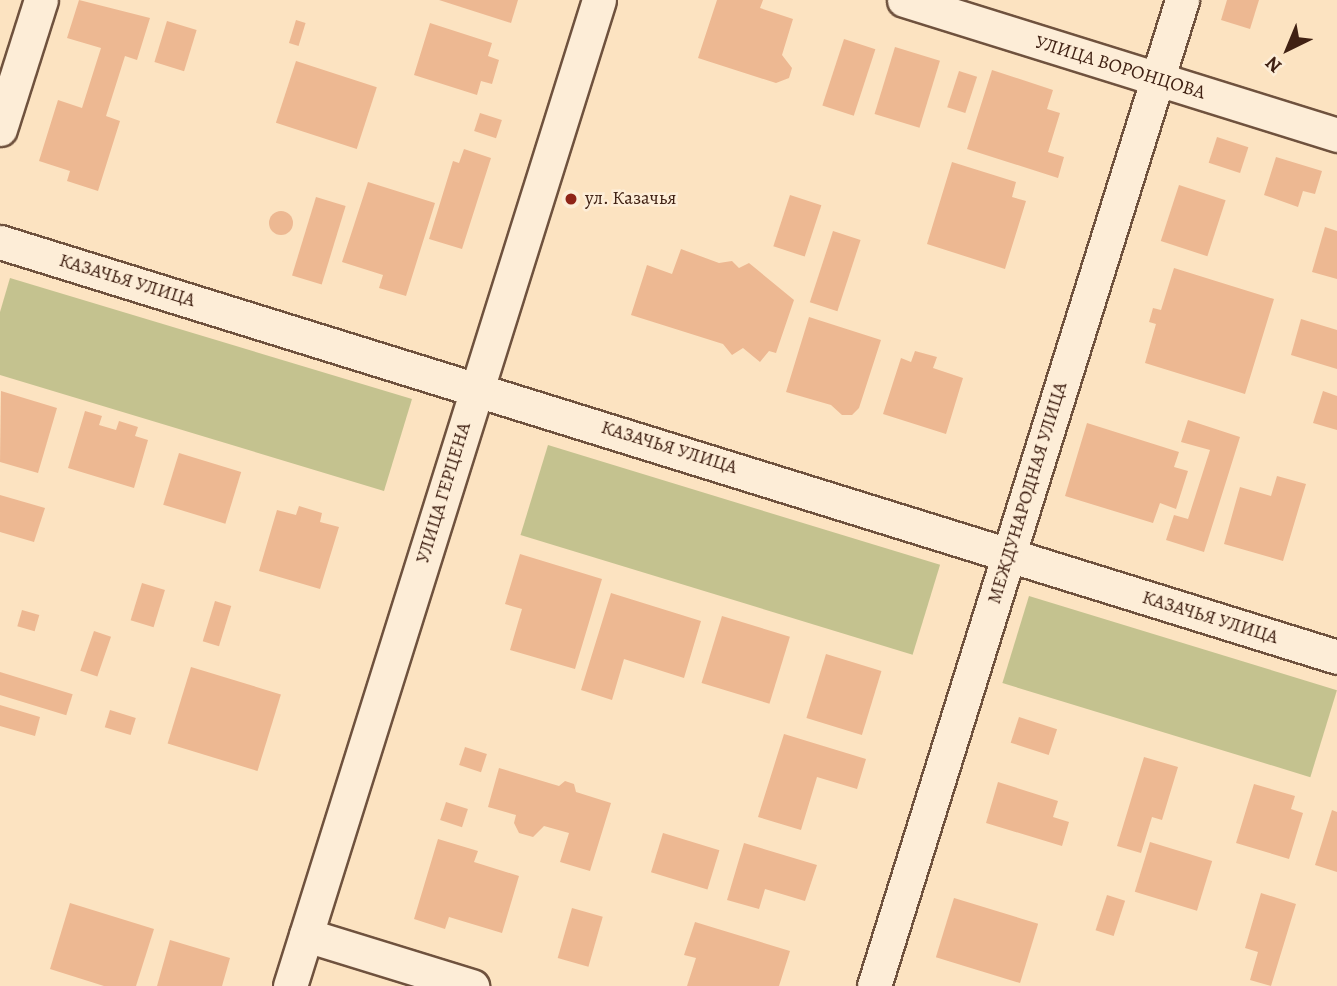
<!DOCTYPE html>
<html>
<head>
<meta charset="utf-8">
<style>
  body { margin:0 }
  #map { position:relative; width:1337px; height:986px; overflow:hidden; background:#fce3c1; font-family:Alegreya,serif }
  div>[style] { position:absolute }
  .green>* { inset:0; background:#c4c28f; transform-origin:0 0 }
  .building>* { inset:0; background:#edb892; transform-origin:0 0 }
  .round { border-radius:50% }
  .roads { filter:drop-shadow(2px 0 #6f523e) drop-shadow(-2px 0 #6f523e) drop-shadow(0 2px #6f523e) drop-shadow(0 -2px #6f523e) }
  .minor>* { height:33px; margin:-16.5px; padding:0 16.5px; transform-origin:16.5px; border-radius:16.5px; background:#fdedd7 }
  .dots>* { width:19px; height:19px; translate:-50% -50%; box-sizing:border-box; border:4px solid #fdedd7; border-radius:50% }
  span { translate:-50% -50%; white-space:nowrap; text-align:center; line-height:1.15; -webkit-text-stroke:5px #fdedd7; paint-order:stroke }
  .street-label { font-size:19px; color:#402113 }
  .poi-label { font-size:19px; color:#402113 }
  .left { translate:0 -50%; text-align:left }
  .north { position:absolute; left:1253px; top:14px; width:70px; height:70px; -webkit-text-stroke:5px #fdedd7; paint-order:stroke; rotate:223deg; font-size:19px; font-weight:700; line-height:28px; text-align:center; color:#402113 }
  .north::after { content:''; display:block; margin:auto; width:24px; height:32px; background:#402113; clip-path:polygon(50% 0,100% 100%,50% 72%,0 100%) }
</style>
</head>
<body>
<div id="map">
  <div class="green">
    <div style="clip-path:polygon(10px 278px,412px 399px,384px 491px,0 375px,0 312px)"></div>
    <div style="left:548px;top:445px;width:410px;height:94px;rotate:17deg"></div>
    <div style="left:1029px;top:596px;width:322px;height:91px;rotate:17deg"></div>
  </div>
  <div class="building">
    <div style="clip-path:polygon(79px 0,150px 18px,137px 60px,125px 56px,106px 116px,120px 121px,98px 191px,67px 181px,70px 171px,39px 161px,58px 100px,82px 108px,101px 48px,67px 38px)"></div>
    <div style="clip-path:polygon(439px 0,518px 0,511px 23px)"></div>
    <div style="clip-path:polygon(717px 0,763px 0,760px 8px,793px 19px,782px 55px,792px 68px,789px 78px,776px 83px,698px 58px)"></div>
    <div style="clip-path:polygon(1227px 0,1259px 0,1250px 29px,1221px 20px)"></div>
    <div style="left:296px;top:20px;width:10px;height:24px;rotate:17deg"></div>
    <div style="left:167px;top:21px;width:31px;height:43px;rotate:17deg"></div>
    <div style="clip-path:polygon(430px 23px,492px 43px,488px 56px,499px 60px,492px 84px,481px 81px,477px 95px,414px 75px)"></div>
    <div style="left:844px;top:39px;width:33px;height:70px;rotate:18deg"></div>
    <div style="left:895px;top:47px;width:47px;height:70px;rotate:17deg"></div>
    <div style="left:296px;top:61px;width:85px;height:65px;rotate:18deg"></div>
    <div style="clip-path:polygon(992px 70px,1053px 90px,1047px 109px,1060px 113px,1048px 152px,1064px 157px,1058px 178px,967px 149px)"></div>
    <div style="left:959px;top:71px;width:19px;height:38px;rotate:18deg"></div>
    <div style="left:480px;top:113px;width:23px;height:19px;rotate:18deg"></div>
    <div style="left:1217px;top:137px;width:33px;height:27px;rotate:18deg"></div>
    <div style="clip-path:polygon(464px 149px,491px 158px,462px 249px,429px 239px,453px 161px,459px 163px)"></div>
    <div style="clip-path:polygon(1276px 157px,1322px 171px,1315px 194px,1303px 191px,1298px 207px,1264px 195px)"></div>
    <div style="clip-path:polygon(952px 162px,1016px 182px,1012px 197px,1026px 201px,1005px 269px,927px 244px)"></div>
    <div style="clip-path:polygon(368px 182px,435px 203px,406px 296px,379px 288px,383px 275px,342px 262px)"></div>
    <div style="left:1179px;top:185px;width:49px;height:59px;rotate:18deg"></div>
    <div style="left:790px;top:195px;width:33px;height:54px;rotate:18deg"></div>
    <div style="left:316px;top:197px;width:31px;height:82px;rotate:17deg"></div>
    <div class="round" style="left:269px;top:211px;width:24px;height:24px"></div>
    <div style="clip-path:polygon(1325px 227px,1337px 231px,1337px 279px,1312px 272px)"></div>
    <div style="left:833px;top:231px;width:29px;height:75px;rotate:18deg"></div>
    <div style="clip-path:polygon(681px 249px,719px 263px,732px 261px,739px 268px,749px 263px,794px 300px,776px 353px,769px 351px,760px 362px,743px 348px,732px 355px,723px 344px,631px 315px,647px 265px,672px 274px)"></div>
    <div style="clip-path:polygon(1174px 268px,1274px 299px,1245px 394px,1145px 363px,1156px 324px,1149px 322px,1153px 308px,1161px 310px)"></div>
    <div style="clip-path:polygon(809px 317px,881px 340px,859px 408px,852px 415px,842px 415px,831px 405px,786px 392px)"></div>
    <div style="clip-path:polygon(1301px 319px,1337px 330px,1337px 369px,1291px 355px)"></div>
    <div style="clip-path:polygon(915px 351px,937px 357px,933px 368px,963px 378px,946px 434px,883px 414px,901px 358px,911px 362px)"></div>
    <div style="clip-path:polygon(1px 391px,57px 408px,38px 473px,0 462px)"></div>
    <div style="clip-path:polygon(1323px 391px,1337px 396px,1337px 430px,1313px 423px)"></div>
    <div style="clip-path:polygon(85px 411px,102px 416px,99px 425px,116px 430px,119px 421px,138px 427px,135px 436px,148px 440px,134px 488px,68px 468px)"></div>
    <div style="clip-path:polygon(1188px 420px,1240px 437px,1204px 552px,1166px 540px,1174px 515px,1188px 519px,1210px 450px,1181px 442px)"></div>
    <div style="clip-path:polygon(1087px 423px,1179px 452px,1174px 467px,1188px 471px,1176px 509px,1160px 503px,1153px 523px,1065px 496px)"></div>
    <div style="left:179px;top:453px;width:65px;height:54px;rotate:17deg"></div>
    <div style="clip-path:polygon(1277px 476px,1306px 484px,1283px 561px,1224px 544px,1240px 487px,1271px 496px)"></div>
    <div style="clip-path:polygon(0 495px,45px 508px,34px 542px,0 532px)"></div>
    <div style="clip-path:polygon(299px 506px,322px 513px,320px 522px,339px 527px,320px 589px,259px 571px,277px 510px,296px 515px)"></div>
    <div style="clip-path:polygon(520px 554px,602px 579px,575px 669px,510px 650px,522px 609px,505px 604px)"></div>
    <div style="left:142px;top:583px;width:24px;height:39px;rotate:17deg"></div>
    <div style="clip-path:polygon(611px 593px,701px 621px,684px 678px,624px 659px,612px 700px,581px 690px)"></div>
    <div style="left:215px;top:601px;width:17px;height:42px;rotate:17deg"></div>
    <div style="left:22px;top:610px;width:18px;height:17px;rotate:16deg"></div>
    <div style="left:722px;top:616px;width:71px;height:70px;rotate:17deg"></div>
    <div style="left:94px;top:631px;width:18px;height:42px;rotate:19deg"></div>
    <div style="left:826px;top:654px;width:58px;height:67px;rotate:17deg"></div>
    <div style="left:191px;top:667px;width:94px;height:80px;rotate:17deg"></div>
    <div style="left:0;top:672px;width:76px;height:22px;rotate:17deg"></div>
    <div style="clip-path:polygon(0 705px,40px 717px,35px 736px,0 726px)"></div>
    <div style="left:110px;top:710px;width:27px;height:18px;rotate:17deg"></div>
    <div style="left:1019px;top:717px;width:40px;height:27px;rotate:18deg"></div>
    <div style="clip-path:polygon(784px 734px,866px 759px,857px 789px,817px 777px,801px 830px,758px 817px)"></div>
    <div style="left:465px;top:747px;width:23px;height:19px;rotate:18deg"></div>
    <div style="clip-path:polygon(1144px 757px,1178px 767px,1162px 820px,1152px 817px,1141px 853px,1117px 846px)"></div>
    <div style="clip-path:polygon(499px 768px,559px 786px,565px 781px,574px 784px,576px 792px,611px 803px,590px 871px,560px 862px,569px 833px,544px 826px,533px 837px,519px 833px,514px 823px,516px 815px,488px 807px)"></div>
    <div style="clip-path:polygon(998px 782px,1058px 801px,1053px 817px,1069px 822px,1062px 846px,986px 823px)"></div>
    <div style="clip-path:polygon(1254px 784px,1295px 796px,1291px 809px,1303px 813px,1289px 859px,1236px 843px)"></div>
    <div style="left:446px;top:802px;width:23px;height:19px;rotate:18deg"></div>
    <div style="clip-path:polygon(1332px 810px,1337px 812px,1337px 872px,1315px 865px)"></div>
    <div style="left:663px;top:833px;width:59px;height:41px;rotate:17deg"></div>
    <div style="clip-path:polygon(438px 839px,478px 851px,474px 862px,519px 876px,502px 933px,449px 917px,445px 929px,414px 919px)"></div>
    <div style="left:1150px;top:842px;width:65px;height:52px;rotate:17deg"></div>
    <div style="clip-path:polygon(744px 843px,817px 865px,805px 901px,765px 889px,759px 909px,727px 900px)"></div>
    <div style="clip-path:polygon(1261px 893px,1296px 904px,1271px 986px,1250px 980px,1258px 952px,1245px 948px)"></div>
    <div style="left:1107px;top:895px;width:19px;height:37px;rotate:18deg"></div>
    <div style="left:954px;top:898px;width:88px;height:62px;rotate:17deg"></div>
    <div style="clip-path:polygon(70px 903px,154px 929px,136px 986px,104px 986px,50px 969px)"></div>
    <div style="left:572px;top:908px;width:32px;height:52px;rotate:16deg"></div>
    <div style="clip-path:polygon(695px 922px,790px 951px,779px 986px,687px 986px,696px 958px,684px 955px)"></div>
    <div style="clip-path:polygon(170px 940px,230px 958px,222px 986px,157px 986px)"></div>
  </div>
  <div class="roads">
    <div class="minor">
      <div style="left:904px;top:0;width:454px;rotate:17.3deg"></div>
      <div style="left:0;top:129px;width:135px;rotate:-72.4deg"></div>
      <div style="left:0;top:242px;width:1400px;rotate:17.24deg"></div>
      <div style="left:306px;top:935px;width:174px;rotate:17.1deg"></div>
      <div style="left:290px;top:986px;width:1033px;rotate:-72.6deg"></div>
      <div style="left:874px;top:986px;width:1033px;rotate:-72.65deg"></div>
    </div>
  </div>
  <div class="dots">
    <div style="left:571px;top:199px;background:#8f2418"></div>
  </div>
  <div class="street-label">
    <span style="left:1120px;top:68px;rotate:17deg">УЛИЦА ВОРОНЦОВА</span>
    <span style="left:127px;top:281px;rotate:17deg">КАЗАЧЬЯ УЛИЦА</span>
    <span style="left:669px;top:448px;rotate:17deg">КАЗАЧЬЯ УЛИЦА</span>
    <span style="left:444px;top:493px;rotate:-73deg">УЛИЦА ГЕРЦЕНА</span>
    <span style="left:1028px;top:493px;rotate:-73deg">МЕЖДУНАРОДНАЯ УЛИЦА</span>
    <span style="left:1210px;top:618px;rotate:17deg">КАЗАЧЬЯ УЛИЦА</span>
  </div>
  <div class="poi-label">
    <span class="left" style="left:585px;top:199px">ул. Казачья</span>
  </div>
  <div class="north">N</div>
</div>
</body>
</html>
